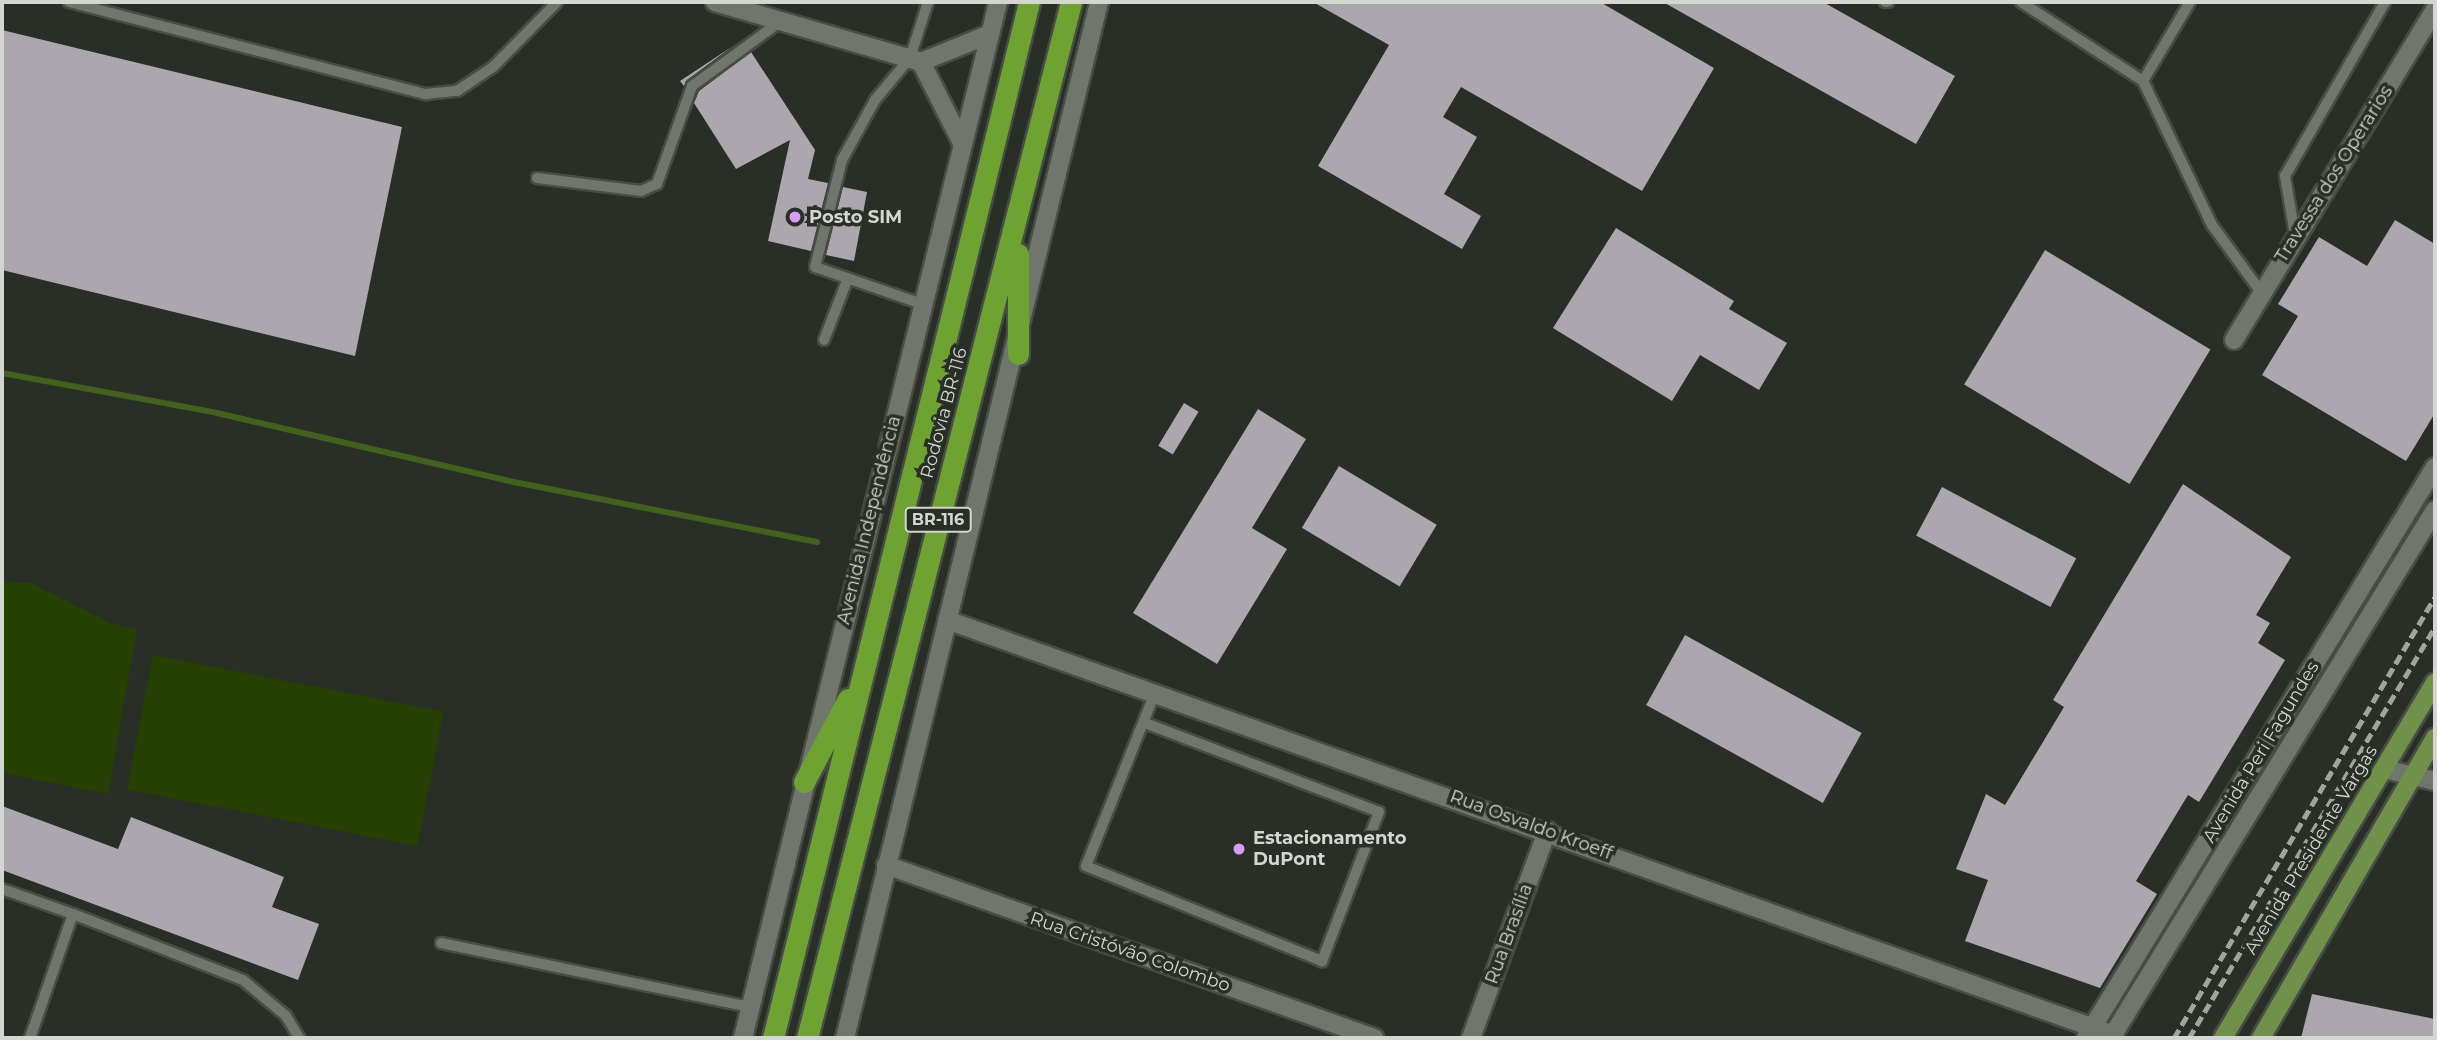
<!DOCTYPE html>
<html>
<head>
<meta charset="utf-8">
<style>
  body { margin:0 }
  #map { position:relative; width:2437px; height:1040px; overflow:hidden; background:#292e26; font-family:Montserrat,sans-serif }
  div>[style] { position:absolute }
  .green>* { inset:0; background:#254001; transform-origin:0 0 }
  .stream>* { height:6px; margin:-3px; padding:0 3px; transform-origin:3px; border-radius:3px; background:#41611d }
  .building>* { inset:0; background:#aca6af; transform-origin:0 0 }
  .roads { filter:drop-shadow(2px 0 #484c45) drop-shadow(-2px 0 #484c45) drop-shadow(0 2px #484c45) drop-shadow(0 -2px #484c45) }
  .lane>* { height:10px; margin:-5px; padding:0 5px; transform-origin:5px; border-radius:5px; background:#71766d }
  .street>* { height:18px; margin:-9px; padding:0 9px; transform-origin:9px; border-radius:9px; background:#71766d }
  .secondary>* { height:18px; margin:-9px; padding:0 9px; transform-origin:9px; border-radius:9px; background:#71766d }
  .primary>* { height:18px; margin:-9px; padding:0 9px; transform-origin:9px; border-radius:9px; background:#6f914a }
  .highway>* { height:21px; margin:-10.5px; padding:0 10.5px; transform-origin:10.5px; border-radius:10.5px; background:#6ea332 }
  .rail>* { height:5px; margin-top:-2.5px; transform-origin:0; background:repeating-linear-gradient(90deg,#a0a49e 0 10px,transparent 0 15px) }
  .dots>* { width:19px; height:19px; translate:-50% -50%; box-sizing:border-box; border:4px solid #292e26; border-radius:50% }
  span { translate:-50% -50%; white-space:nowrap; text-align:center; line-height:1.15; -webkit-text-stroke:7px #292e26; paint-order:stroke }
  .shield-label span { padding:2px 5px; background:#292e26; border:2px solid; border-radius:5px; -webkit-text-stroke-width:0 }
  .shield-label { font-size:16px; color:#d3d6d1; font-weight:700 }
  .street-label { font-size:18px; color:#d3d6d1 }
  .poi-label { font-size:18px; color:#d3d6d1; font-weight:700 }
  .left { translate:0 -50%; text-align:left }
  .frame { position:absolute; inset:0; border:4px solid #d3d6d1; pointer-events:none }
</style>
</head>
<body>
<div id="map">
  <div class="green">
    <div style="clip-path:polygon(2px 582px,31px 583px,110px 623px,137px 629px,108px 794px,2px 773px)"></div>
    <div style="left:153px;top:655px;width:296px;height:137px;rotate:11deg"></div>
  </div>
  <div class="stream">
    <div style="left:2px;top:373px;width:219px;rotate:10.5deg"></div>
    <div style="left:217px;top:413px;width:310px;rotate:13.1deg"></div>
    <div style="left:519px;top:483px;width:304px;rotate:11.2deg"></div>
  </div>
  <div class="building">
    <div style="clip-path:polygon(1313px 2px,1600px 2px,1714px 68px,1642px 191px,1461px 87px,1443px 117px,1477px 137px,1444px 194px,1481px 216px,1462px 249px,1318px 166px,1389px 45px)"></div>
    <div style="clip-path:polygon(1663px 2px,1823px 2px,1955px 76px,1916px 144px)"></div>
    <div style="clip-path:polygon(2px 30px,402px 127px,355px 356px,2px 270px)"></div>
    <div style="clip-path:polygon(733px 46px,687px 80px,684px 86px,680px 81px)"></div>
    <div style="clip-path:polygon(751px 52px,815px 150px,808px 179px,828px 183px,811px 251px,768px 241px,790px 140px,736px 169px,694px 103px,699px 91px)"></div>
    <div style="clip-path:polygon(843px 187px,867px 192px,854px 261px,826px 255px)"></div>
    <div style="clip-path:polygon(2395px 220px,2435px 244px,2435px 413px,2406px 461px,2262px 375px,2298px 316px,2278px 304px,2319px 237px,2367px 266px)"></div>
    <div style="clip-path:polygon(1616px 228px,1734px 301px,1729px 309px,1787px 343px,1759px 390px,1700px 355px,1672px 401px,1553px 328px)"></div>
    <div style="left:2045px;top:250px;width:193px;height:157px;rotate:31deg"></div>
    <div style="left:1184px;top:403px;width:17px;height:50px;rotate:31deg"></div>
    <div style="clip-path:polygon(1258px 409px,1306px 439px,1252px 528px,1287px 549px,1217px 664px,1133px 613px)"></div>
    <div style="left:1339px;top:466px;width:114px;height:72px;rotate:31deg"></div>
    <div style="clip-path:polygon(2183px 484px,2291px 557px,2256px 615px,2270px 623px,2258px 643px,2285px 660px,2199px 802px,2188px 795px,2136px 881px,2157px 894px,2100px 988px,1965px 941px,1988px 880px,1956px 869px,1986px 794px,2005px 805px,2064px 707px,2053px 700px)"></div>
    <div style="left:1942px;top:487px;width:152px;height:55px;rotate:28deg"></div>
    <div style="left:1685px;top:635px;width:202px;height:80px;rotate:29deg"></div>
    <div style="clip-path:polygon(2px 806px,118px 849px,131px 817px,284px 877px,272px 907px,319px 924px,298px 980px,2px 870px)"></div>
    <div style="clip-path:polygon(2312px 994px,2435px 1019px,2435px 1038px,2301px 1038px)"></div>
  </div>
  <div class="roads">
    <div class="lane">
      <div style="left:69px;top:2px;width:369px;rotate:14.5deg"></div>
      <div style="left:426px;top:94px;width:31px;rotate:-6deg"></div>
      <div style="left:457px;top:91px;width:43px;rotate:-33.7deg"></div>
      <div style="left:493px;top:67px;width:91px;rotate:-45.4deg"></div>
      <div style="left:1885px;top:2px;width:3px"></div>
      <div style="left:2021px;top:2px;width:145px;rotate:32.9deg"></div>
      <div style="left:2143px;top:81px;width:160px;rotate:64.4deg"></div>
      <div style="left:2212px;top:225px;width:83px;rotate:53.8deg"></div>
      <div style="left:2143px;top:81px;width:92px;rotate:-59.3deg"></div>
      <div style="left:537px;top:178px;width:105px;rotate:7.1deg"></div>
      <div style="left:641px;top:191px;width:17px;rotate:-24deg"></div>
      <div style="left:657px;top:184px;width:104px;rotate:-70.3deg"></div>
      <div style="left:692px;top:86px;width:110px;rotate:-36.1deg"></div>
      <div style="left:2295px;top:235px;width:60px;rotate:-99.6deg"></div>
      <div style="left:2285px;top:176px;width:201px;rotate:-60.1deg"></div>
      <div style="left:922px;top:304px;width:113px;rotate:-160.9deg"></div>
      <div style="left:815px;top:267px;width:110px;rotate:-75.8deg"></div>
      <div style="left:842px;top:160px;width:68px;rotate:-61.2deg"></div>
      <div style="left:875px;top:100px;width:55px;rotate:-50.2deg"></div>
      <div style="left:910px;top:58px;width:59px;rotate:-72.2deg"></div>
      <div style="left:824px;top:340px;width:66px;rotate:-68.8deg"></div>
      <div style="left:1145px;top:723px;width:250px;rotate:20.8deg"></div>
      <div style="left:1379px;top:812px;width:160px;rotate:110.9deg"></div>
      <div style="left:1322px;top:961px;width:254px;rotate:-158.1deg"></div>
      <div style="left:1086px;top:866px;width:189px;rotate:-68.3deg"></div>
      <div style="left:2px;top:889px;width:75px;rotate:19.4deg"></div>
      <div style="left:441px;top:943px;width:317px;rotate:11.7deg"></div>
      <div style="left:30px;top:1038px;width:131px;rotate:-70.9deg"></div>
      <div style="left:73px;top:914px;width:182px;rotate:21.2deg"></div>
      <div style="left:243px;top:980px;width:56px;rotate:39.9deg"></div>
      <div style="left:286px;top:1016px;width:26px;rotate:59deg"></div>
    </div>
    <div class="street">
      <div style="left:715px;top:2px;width:215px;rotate:16.2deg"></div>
      <div style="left:921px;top:62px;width:74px;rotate:-22.1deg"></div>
      <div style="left:921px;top:62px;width:91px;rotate:63.2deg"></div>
      <div style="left:2234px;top:340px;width:387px;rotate:-58.7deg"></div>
      <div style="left:886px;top:865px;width:518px;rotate:19.52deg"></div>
    </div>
    <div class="secondary">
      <div style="left:947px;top:620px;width:1239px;rotate:19.58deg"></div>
      <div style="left:2384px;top:769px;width:52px;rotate:13.2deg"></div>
      <div style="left:743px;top:1038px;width:1067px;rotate:-76.17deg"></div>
      <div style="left:845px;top:1038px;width:1067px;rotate:-76.22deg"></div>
      <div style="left:1471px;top:1038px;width:221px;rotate:-69.8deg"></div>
      <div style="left:2086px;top:1038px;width:669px;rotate:-58.57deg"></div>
      <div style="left:2111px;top:1038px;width:619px;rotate:-58.47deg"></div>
    </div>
    <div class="primary">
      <div style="left:2223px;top:1038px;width:414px;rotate:-59.2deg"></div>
      <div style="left:2261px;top:1038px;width:347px;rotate:-59.9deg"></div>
    </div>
    <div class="highway">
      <div style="left:1018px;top:354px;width:100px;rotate:-90deg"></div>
      <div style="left:804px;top:782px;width:94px;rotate:-62.1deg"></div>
      <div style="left:773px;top:1038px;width:1067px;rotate:-76.12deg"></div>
      <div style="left:807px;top:1038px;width:1069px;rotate:-75.7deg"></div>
    </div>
  </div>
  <div class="rail">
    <div style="left:2174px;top:1038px;width:512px;rotate:-59.38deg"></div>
    <div style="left:2189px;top:1038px;width:479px;rotate:-59.1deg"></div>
  </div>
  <div class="dots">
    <div style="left:795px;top:217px;background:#d89bf8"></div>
    <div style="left:1239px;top:849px;background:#d89bf8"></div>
  </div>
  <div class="shield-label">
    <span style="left:938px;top:520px">BR-116</span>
  </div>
  <div class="street-label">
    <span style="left:2334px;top:174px;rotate:-58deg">Travessa dos Operarios</span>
    <span style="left:944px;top:413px;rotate:-75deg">Rodovia BR-116</span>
    <span style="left:869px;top:520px;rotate:-76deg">Avenida Independência</span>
    <span style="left:2261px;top:752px;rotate:-59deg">Avenida Peri Fagundes</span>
    <span style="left:1531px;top:825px;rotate:20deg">Rua Osvaldo Kroeff</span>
    <span style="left:2311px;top:850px;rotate:-59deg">Avenida Presidente Vargas</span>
    <span style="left:1509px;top:934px;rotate:-70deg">Rua Brasília</span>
    <span style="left:1130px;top:952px;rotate:19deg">Rua Cristóvão Colombo</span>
  </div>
  <div class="poi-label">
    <span class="left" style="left:809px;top:217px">Posto SIM</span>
    <span class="left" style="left:1253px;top:849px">Estacionamento<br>DuPont</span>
  </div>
  <div class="frame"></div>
</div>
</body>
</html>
